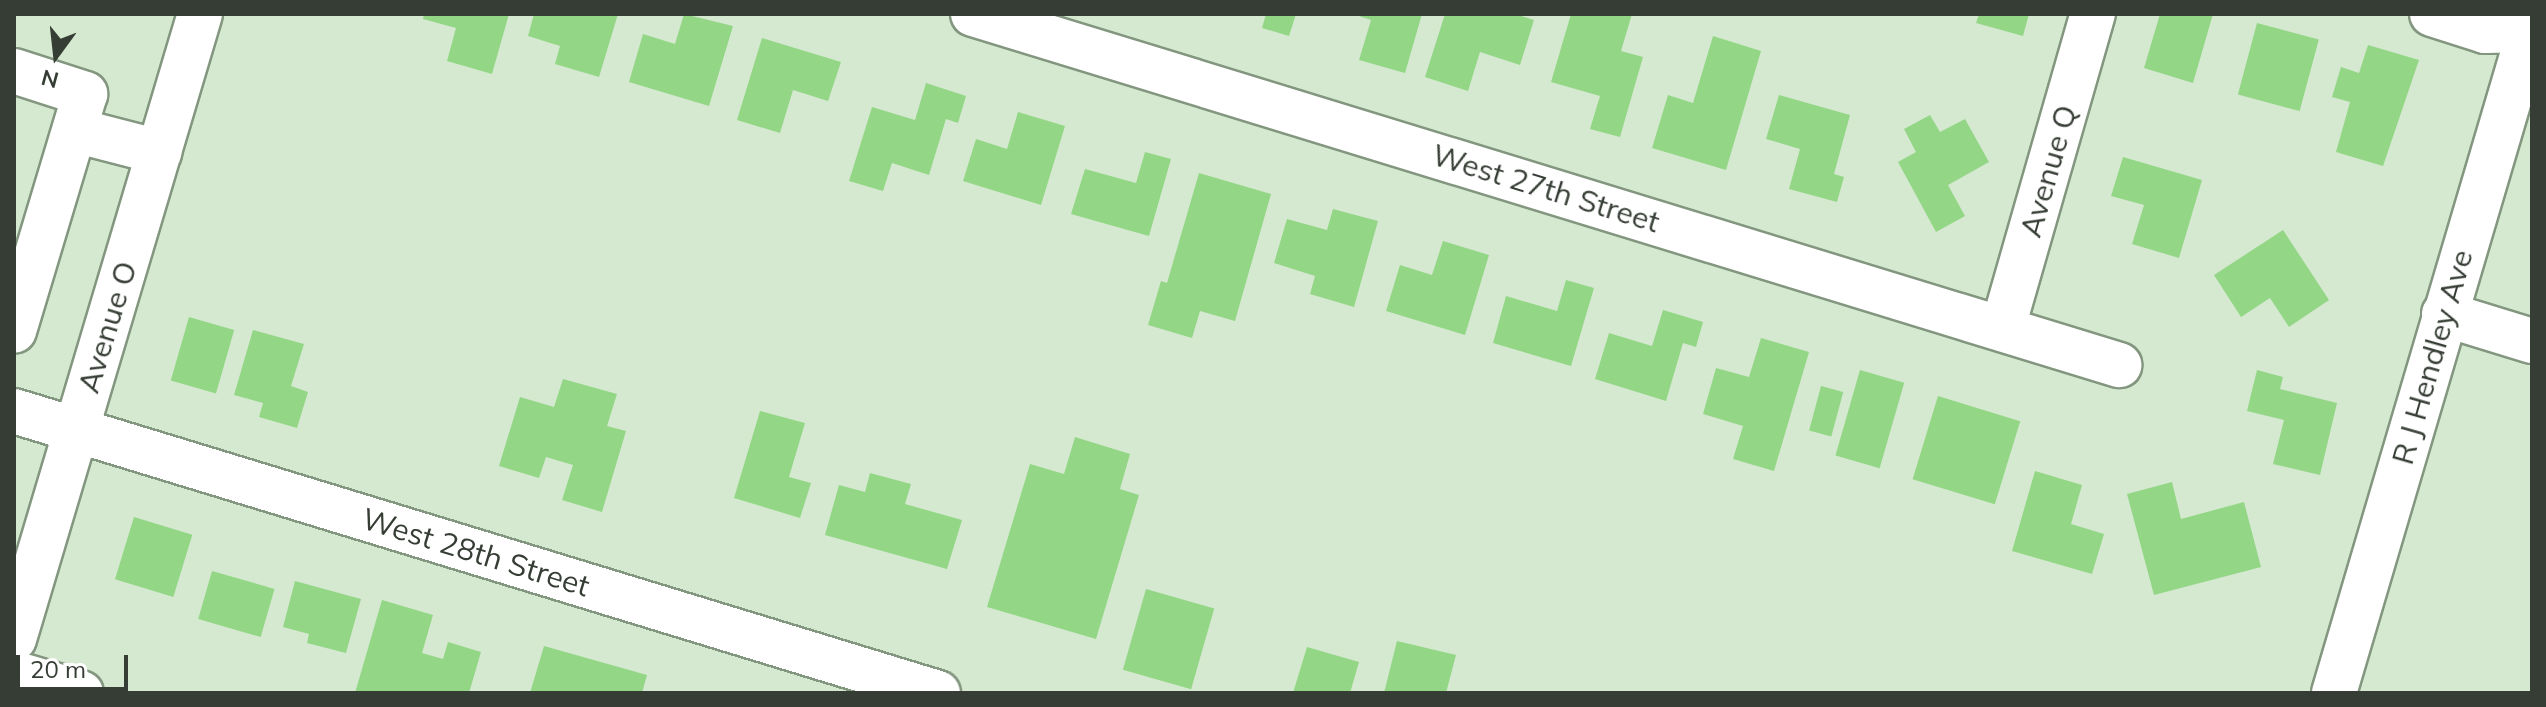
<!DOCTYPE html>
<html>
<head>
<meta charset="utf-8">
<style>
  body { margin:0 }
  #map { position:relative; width:2546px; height:707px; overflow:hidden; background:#d5e9d1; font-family:Mulish,sans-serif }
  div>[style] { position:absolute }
  .building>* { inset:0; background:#93d685; transform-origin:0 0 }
  .roads { filter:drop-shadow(2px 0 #83967f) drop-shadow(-2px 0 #83967f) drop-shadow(0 2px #83967f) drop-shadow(0 -2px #83967f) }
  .minor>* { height:44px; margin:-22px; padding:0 22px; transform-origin:22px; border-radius:22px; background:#fff }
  span { translate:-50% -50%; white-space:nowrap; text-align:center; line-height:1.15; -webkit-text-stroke:7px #fff; paint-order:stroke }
  .street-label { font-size:30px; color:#353d34 }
  .frame { position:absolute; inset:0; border:16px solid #353d34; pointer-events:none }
  .north { position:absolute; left:16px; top:16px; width:80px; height:80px; -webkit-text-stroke:6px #fff; paint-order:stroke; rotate:195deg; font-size:22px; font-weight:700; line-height:32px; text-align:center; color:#353d34 }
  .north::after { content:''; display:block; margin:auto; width:28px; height:36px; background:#353d34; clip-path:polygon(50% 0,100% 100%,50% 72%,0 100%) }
  .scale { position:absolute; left:16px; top:655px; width:112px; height:36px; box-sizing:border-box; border:4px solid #353d34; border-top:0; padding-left:10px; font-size:24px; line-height:28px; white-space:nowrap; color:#353d34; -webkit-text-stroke:6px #fff; paint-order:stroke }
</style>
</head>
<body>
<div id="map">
  <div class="building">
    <div style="clip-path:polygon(424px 14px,509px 14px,492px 74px,447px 61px,456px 28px,423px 19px)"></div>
    <div style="clip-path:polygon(534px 14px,618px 14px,599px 77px,555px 64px,560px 46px,528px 36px)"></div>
    <div style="clip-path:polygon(684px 14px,733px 26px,709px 106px,629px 82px,643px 34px,675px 44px)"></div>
    <div style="clip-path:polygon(1266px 14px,1296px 14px,1289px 36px,1262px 28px)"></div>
    <div style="clip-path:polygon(1353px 14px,1422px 14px,1405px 73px,1359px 60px,1371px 20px)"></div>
    <div style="clip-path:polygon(1445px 14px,1515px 14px,1534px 20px,1520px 65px,1480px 52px,1468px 91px,1425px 77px)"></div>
    <div style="clip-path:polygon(1571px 14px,1632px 14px,1621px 51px,1643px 57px,1620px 137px,1590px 129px,1600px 96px,1551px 82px)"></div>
    <div style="clip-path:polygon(1979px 14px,2029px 14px,2023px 36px,1976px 23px)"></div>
    <div style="clip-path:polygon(2160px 14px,2213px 14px,2193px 83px,2144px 68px)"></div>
    <div style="left:2257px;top:23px;width:64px;height:74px;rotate:15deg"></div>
    <div style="clip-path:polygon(1713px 36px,1761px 51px,1726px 170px,1652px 148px,1668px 95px,1693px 103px)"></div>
    <div style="clip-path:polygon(762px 38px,841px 62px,828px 101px,793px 90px,780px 133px,737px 120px)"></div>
    <div style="clip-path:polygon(2368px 45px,2419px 60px,2383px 166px,2336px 152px,2350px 102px,2332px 97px,2341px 67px,2359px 73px)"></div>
    <div style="clip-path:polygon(926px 83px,966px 96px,958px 123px,946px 119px,929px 175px,892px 163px,883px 191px,849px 181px,872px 107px,915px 120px)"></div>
    <div style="clip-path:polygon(1779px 95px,1850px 115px,1834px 174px,1844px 177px,1837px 202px,1789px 189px,1800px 149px,1766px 139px)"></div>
    <div style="clip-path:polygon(1018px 112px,1065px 126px,1041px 205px,963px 181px,976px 139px,1007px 149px)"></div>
    <div style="clip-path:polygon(1930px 115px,1940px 132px,1965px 119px,1989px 162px,1948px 185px,1965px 216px,1936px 232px,1898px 162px,1916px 152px,1904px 129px)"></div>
    <div style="clip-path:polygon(1145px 152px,1171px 159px,1149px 236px,1071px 214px,1085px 169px,1136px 183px)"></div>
    <div style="clip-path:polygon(2123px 157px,2202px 180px,2179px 258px,2132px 244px,2144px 205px,2111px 196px)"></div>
    <div style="clip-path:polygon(1199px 173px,1271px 194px,1235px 321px,1200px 311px,1192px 338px,1148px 325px,1161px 281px,1167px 283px)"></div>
    <div style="clip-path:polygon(1333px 209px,1378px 221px,1354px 307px,1310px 294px,1315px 276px,1274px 263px,1287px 219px,1327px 230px)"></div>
    <div style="clip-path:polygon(2283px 230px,2329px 300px,2289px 327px,2270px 298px,2241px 317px,2214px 275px)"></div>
    <div style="clip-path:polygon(1443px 241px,1489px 255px,1465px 335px,1386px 311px,1400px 265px,1432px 275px)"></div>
    <div style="clip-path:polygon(1566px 280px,1594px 288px,1571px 366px,1493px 343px,1506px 296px,1557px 311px)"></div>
    <div style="clip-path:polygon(1663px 310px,1703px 322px,1696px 347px,1683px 343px,1666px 401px,1595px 379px,1609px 333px,1652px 346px)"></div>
    <div style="left:189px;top:317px;width:47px;height:66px;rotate:16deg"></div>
    <div style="clip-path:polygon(253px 330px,304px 344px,291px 386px,308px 392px,297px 428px,259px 417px,263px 403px,234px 395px)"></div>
    <div style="clip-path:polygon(1761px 338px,1809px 352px,1774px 471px,1733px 459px,1743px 426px,1703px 414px,1716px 368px,1749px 377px)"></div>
    <div style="left:1860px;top:370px;width:46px;height:89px;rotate:16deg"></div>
    <div style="clip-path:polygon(2257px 370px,2283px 377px,2280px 389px,2337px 403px,2320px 475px,2273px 464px,2284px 420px,2247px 411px)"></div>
    <div style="clip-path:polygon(563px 379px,617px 394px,607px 426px,626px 431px,602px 512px,562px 500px,573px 465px,546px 457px,539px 478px,499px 466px,520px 397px,554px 407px)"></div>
    <div style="left:1821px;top:386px;width:23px;height:46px;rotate:15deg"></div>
    <div style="left:1938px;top:396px;width:86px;height:87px;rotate:17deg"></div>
    <div style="clip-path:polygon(760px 411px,805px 423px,789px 477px,811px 483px,800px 518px,734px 498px)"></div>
    <div style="clip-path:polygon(1075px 437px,1130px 454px,1120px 489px,1139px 495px,1096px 639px,987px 607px,1030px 464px,1064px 474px)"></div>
    <div style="clip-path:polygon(2035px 471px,2082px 485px,2071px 524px,2104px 534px,2092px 574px,2012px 551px)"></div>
    <div style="clip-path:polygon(870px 473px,911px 484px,905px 504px,962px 520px,947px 569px,825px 535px,839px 485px,865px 492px)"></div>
    <div style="clip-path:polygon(2172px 482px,2181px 519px,2244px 502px,2261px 567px,2154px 595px,2127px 494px)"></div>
    <div style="left:134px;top:517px;width:61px;height:65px;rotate:17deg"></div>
    <div style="left:212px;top:571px;width:65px;height:50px;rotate:16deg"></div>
    <div style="clip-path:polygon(295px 581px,361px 599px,346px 653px,307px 643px,309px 634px,283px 627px)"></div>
    <div style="left:1146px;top:589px;width:71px;height:84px;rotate:16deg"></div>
    <div style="clip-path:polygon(382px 600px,433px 615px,422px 653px,443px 659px,448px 642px,481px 652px,469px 693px,355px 693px)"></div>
    <div style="clip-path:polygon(1397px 641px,1456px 655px,1446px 693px,1384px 693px)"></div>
    <div style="clip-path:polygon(544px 646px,647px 675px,642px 693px,530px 693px)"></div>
    <div style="clip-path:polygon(1307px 647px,1359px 662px,1350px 693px,1293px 693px)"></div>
  </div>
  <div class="roads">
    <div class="minor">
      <div style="left:973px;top:14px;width:1199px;rotate:17.03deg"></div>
      <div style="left:2432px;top:14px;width:56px;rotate:17.8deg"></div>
      <div style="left:2485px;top:31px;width:47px;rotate:-1.2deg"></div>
      <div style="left:14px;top:71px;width:75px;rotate:17.9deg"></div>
      <div style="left:85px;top:94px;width:247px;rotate:106.7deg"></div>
      <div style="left:78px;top:131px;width:84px;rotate:14.5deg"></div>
      <div style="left:2444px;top:314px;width:92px;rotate:17.1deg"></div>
      <div style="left:2003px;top:327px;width:326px;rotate:-74deg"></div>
      <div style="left:14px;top:411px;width:966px;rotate:16.97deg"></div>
      <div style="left:14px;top:639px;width:652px;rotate:-73.43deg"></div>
      <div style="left:14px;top:673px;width:70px;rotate:16.6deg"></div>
      <div style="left:2334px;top:693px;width:700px;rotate:-73.56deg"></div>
    </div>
  </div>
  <div class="street-label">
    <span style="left:2048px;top:171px;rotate:-74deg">Avenue Q</span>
    <span style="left:1546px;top:188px;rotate:17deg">West 27th Street</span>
    <span style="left:107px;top:327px;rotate:-73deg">Avenue O</span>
    <span style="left:2432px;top:357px;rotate:-74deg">R J Hendley Ave</span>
    <span style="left:476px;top:552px;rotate:17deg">West 28th Street</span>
  </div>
  <div class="frame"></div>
  <div class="north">N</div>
  <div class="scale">20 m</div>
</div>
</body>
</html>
